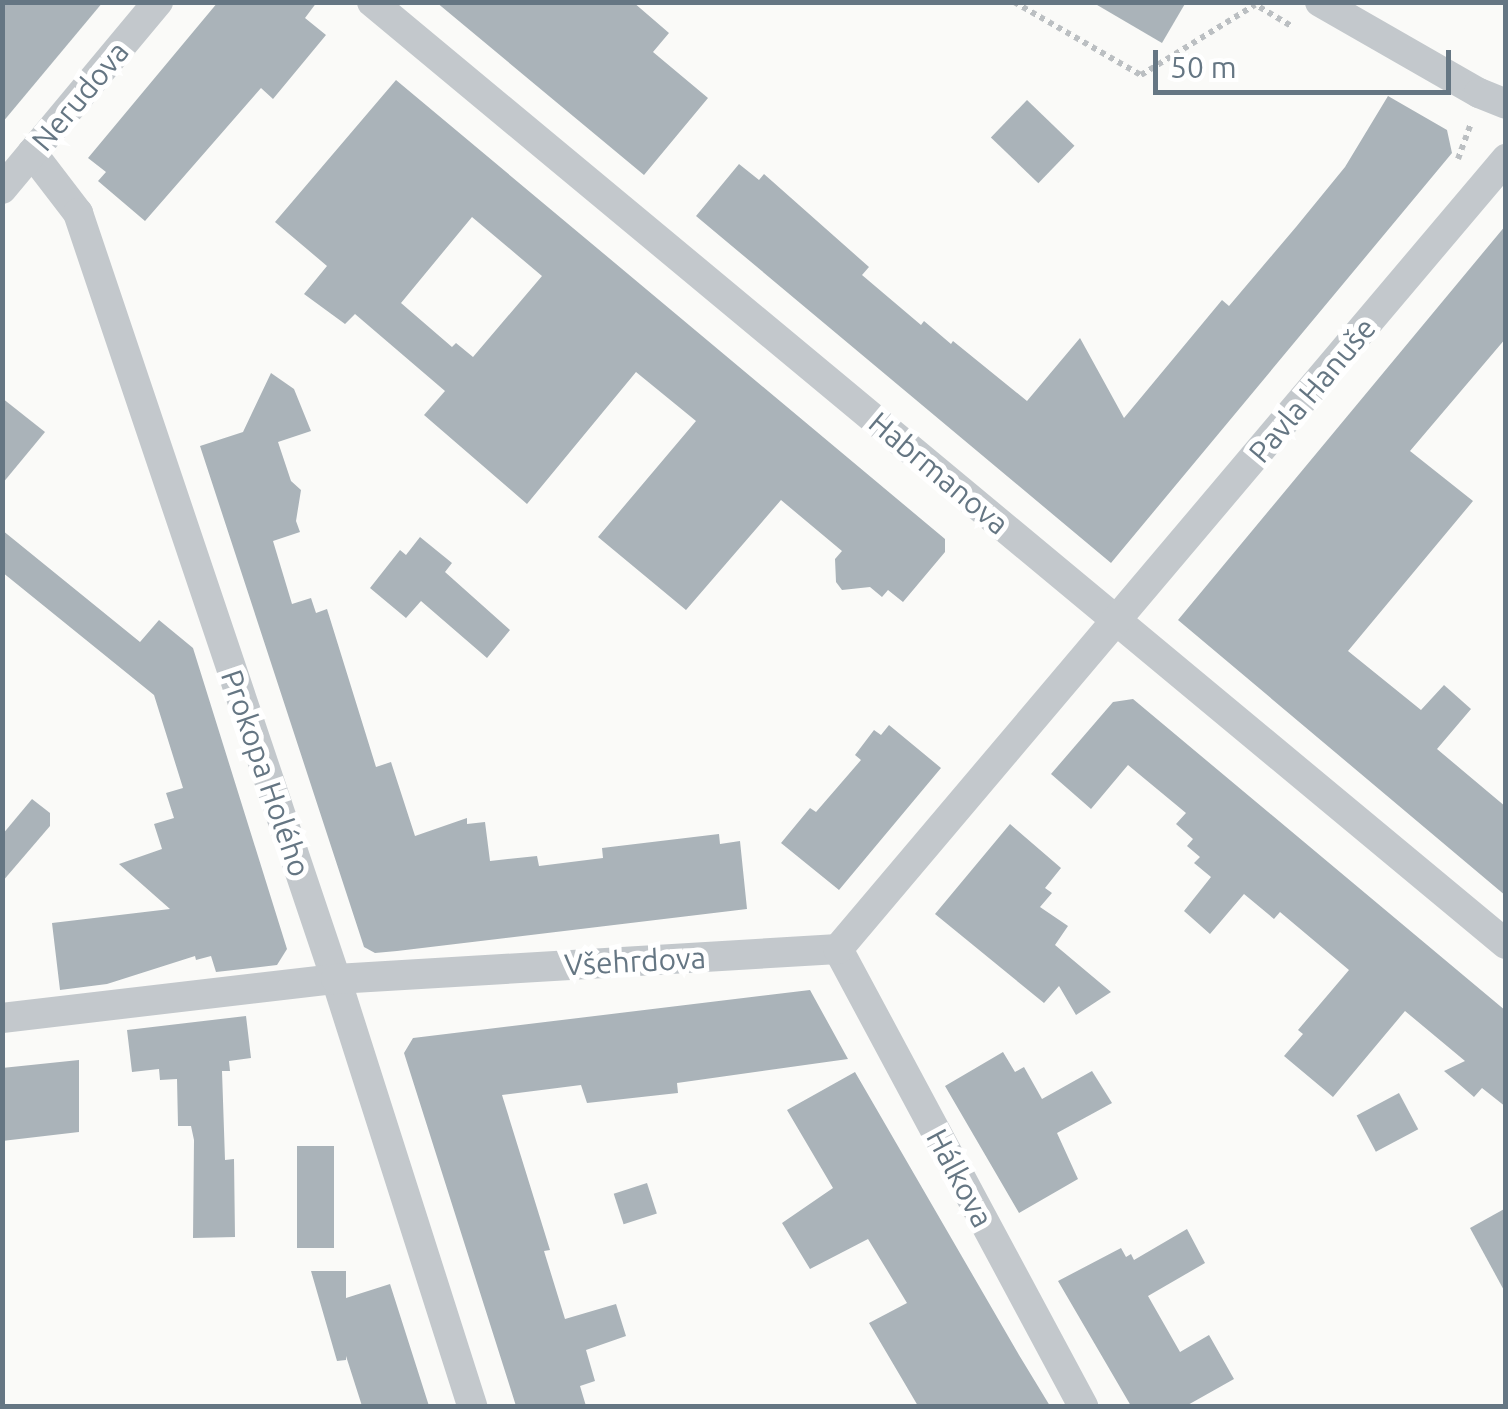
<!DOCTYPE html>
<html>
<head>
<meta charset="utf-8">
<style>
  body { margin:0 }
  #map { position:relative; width:1508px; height:1409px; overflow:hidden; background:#fafaf8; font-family:Ubuntu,sans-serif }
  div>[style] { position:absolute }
  .building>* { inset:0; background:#aab3b9; transform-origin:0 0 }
  .path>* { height:6px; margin-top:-3px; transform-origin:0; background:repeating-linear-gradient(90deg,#bbbfc2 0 5px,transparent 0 10px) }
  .minor>* { height:30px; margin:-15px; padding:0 15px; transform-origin:15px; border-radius:15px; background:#c3c8cc }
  span { translate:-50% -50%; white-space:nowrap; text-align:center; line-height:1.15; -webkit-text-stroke:10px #fff; paint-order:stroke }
  .street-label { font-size:30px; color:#657683 }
  .frame { position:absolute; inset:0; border:5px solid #657683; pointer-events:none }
  .scale { position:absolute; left:1153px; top:50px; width:298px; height:45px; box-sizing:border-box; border:5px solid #657683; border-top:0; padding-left:12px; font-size:30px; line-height:35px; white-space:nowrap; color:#657683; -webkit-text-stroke:8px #fff; paint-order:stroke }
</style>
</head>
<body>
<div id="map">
  <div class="building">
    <div style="clip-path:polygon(2px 2px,103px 2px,2px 123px)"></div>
    <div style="clip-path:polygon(218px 2px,317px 2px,305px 18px,326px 35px,273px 99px,261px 88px,145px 221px,98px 181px,106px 172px,88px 158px)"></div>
    <div style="clip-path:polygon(436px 2px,633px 2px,669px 33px,653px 52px,708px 98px,644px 175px)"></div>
    <div style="clip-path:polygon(1092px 2px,1186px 2px,1162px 43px)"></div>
    <div style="clip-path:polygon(evenodd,396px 80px,945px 539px,945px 552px,903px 602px,888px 590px,882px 597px,870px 587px,842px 590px,836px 582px,835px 559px,842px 551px,781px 500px,686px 610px,598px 537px,696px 421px,636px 372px,527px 504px,424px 415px,445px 391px,355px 314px,345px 324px,304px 294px,327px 266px,275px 222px,396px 80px,472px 217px,542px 276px,473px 357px,456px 343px,452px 347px,401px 303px,472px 217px)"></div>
    <div style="clip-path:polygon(1388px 96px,1447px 130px,1452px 153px,1111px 563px,696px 216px,739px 164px,759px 180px,764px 174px,869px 267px,862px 275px,921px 325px,924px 321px,951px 344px,953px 341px,1027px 401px,1080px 338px,1124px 418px,1222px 300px,1229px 306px,1296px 227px,1345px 167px)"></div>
    <div style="left:1027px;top:100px;width:66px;height:52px;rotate:44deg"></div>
    <div style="clip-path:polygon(1506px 225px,1506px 338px,1410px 451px,1473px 501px,1348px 651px,1421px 710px,1444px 685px,1471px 709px,1437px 749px,1506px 807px,1506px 896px,1178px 620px)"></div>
    <div style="clip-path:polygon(271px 373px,294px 389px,311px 431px,278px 442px,291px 481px,301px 490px,296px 521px,300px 532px,273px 541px,292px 604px,311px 598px,316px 613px,327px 609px,376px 767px,391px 762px,415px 836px,467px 818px,467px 824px,485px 822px,490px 861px,537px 856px,539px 866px,603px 858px,602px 848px,719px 834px,720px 844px,740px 841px,747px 909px,397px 951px,375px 953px,364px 947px,200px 446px,243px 432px)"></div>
    <div style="clip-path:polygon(2px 398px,45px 432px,2px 484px)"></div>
    <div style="clip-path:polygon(2px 530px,140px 642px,159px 620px,193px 648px,287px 949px,277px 965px,216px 972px,211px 956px,196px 960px,195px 956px,107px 984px,60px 990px,52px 923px,170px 909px,119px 864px,162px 849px,154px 824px,174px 818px,166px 793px,183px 788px,154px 695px,2px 572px)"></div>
    <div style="clip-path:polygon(420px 537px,452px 563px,445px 572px,510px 630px,487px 658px,421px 601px,406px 618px,370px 588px,400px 550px,406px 555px)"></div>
    <div style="clip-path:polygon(1133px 699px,1506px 1011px,1506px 1107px,1482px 1088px,1474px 1097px,1444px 1071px,1465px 1061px,1405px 1011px,1333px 1097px,1284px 1056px,1303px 1034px,1298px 1030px,1349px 970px,1280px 912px,1274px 919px,1244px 894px,1210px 934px,1184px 911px,1211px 877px,1194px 863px,1200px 857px,1187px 846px,1193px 839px,1176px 824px,1186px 813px,1128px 765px,1091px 809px,1051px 774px,1113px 702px)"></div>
    <div style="clip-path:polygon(889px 725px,941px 768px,839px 890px,781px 843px,810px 808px,816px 812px,861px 760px,855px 755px,874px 730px,881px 735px)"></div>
    <div style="clip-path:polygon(32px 799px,50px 813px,50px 826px,2px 882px,2px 835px)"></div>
    <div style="clip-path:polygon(1010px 824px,1061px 868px,1045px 888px,1052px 893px,1040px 907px,1068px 926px,1055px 945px,1111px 992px,1076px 1015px,1059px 986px,1044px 1003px,935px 914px)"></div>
    <div style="clip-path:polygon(810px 990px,848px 1059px,677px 1083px,678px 1093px,587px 1103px,581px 1085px,502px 1095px,550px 1250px,544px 1251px,565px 1319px,616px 1304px,626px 1336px,586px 1350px,595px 1381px,580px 1386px,586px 1406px,516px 1406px,404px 1053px,413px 1038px)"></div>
    <div style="clip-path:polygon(246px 1016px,251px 1058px,229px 1061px,230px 1071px,222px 1071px,225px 1160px,234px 1159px,235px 1237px,193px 1238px,194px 1140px,191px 1126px,178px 1126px,177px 1079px,160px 1080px,159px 1069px,132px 1072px,127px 1030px)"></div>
    <div style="clip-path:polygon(1003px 1052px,1015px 1072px,1024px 1067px,1042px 1099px,1092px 1071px,1112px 1103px,1057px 1133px,1078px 1179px,1019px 1213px,945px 1086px)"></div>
    <div style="clip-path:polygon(79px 1060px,79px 1132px,2px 1141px,2px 1068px)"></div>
    <div style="clip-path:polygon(855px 1072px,1019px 1355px,1050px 1406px,918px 1406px,869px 1323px,907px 1303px,868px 1239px,810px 1269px,782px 1223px,833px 1188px,787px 1110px)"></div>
    <div style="left:1399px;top:1093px;width:41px;height:48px;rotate:62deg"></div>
    <div style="left:297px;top:1146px;width:37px;height:102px"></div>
    <div style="left:647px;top:1183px;width:32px;height:35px;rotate:72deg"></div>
    <div style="clip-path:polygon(1506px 1208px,1506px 1294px,1470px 1228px)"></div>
    <div style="clip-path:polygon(1187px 1229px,1205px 1263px,1148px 1296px,1180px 1352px,1209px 1335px,1234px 1379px,1186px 1406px,1131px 1406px,1058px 1281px,1121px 1248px,1126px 1257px,1131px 1254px,1134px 1260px)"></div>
    <div style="clip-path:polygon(311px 1271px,346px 1271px,346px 1298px,390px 1284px,429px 1406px,362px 1406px,346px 1356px,346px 1360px,337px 1361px)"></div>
  </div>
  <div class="path">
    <div style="left:1014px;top:2px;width:146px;rotate:29.9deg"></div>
    <div style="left:1141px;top:75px;width:134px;rotate:-31.6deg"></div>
    <div style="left:1251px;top:2px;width:49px;rotate:30.8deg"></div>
    <div style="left:1458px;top:159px;width:37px;rotate:-70deg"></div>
  </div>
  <div class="minor">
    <div style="left:372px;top:2px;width:1474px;rotate:39.72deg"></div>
    <div style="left:1320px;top:2px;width:183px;rotate:29.8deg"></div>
    <div style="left:1479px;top:93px;width:29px;rotate:22deg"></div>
    <div style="left:32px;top:153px;width:76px;rotate:52.5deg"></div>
    <div style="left:78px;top:213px;width:808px;rotate:71.39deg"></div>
    <div style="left:336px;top:979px;width:448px;rotate:72.3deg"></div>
    <div style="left:2px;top:189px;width:244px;rotate:-50.2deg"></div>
    <div style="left:838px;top:949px;width:519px;rotate:61.8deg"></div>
    <div style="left:2px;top:1018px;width:336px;rotate:-6.7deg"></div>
    <div style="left:336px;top:979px;width:503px;rotate:-3.42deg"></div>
    <div style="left:838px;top:949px;width:1035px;rotate:-49.78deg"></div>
  </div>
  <div class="street-label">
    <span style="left:80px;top:96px;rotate:-50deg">Nerudova</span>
    <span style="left:1312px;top:390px;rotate:-50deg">Pavla Hanuše</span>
    <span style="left:939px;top:473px;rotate:40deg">Habrmanova</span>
    <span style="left:266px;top:773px;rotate:71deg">Prokopa Holého</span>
    <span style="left:635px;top:961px;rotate:-3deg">Všehrdova</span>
    <span style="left:960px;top:1178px;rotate:62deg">Hálkova</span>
  </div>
  <div class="frame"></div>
  <div class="scale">50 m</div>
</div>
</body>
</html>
